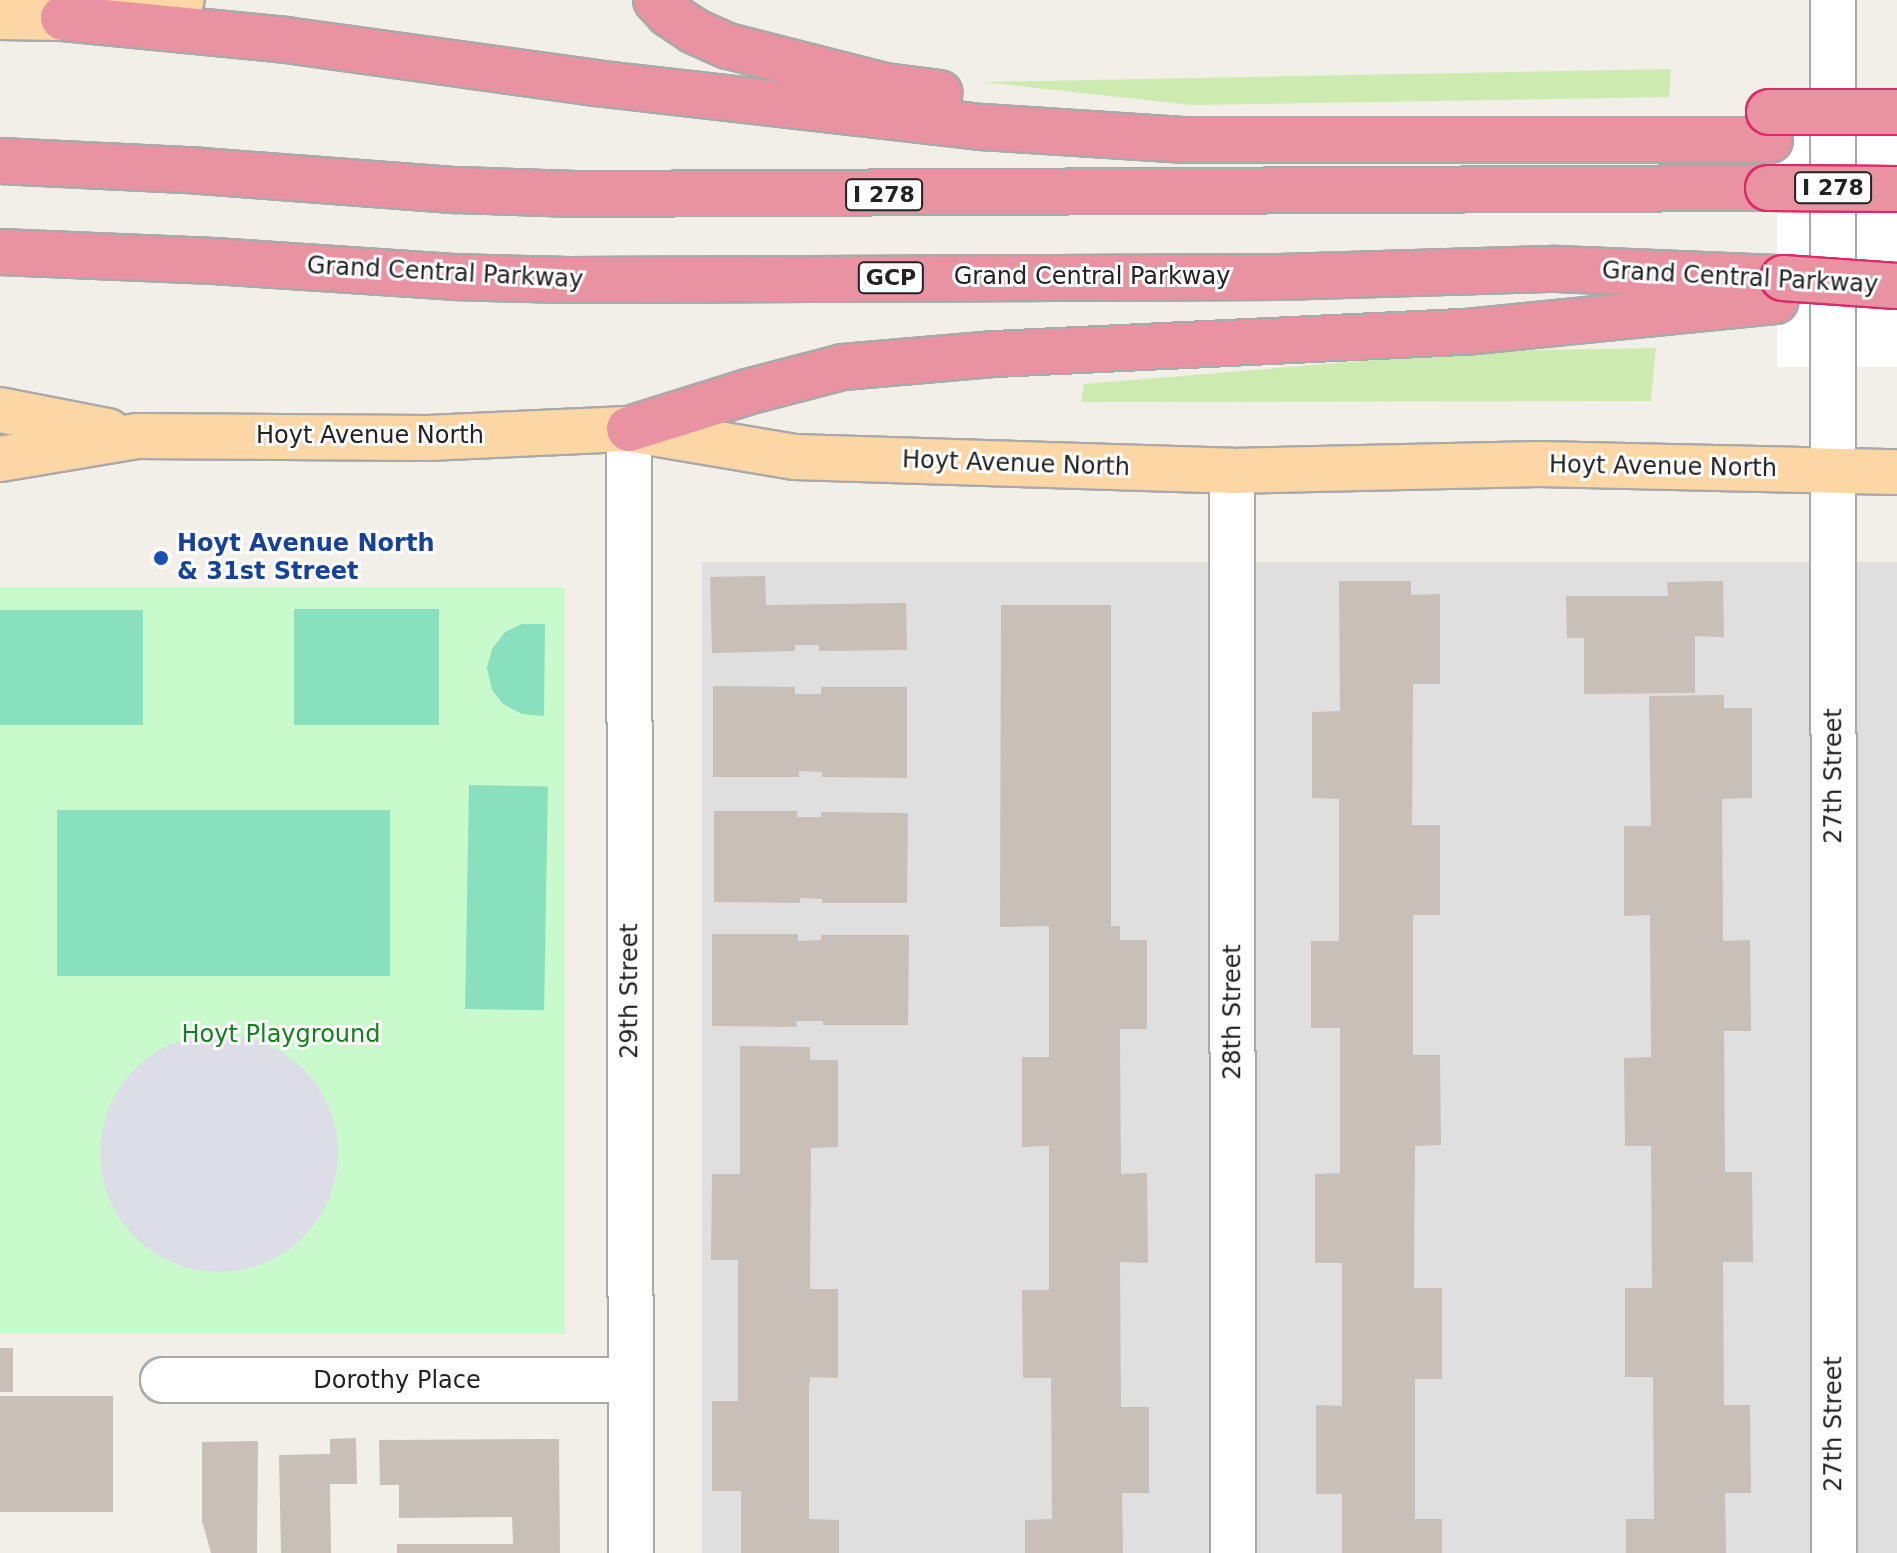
<!DOCTYPE html>
<html>
<head>
<meta charset="utf-8">
<style>
  body { margin:0 }
  #map { position:relative; width:1897px; height:1553px; overflow:hidden; background:#f2efe9; font-family:"DejaVu Sans",sans-serif }
  div>[style] { position:absolute }
  .residential>* { inset:0; background:#e0dfdf; transform-origin:0 0 }
  .grass>* { inset:0; background:#cdebb0 }
  .park>* { inset:0; background:#c8facc; transform-origin:0 0 }
  .pitch>* { inset:0; background:#88e0be; transform-origin:0 0 }
  .plaza>* { inset:0; background:#dddde8 }
  .round { border-radius:50% }
  .pier>* { inset:0; background:#fff; transform-origin:0 0 }
  .building>* { inset:0; background:#c7bfb8; transform-origin:0 0 }
  .roads { filter:drop-shadow(2px 0 #a9a9a9) drop-shadow(-2px 0 #a9a9a9) drop-shadow(0 2px #a9a9a9) drop-shadow(0 -2px #a9a9a9) }
  .minor>* { height:44px; margin:-22px; padding:0 22px; transform-origin:22px; border-radius:22px; background:#fff }
  .major>* { height:44px; margin:-22px; padding:0 22px; transform-origin:22px; border-radius:22px; background:#fcd6a4 }
  .highway>* { height:44px; margin:-22px; padding:0 22px; transform-origin:22px; border-radius:22px; background:#e892a2 }
  .bridges { filter:drop-shadow(2px 0 #dc2a67) drop-shadow(-2px 0 #dc2a67) drop-shadow(0 2px #dc2a67) drop-shadow(0 -2px #dc2a67) }
  .highway-bridge>* { height:44px; margin:-22px; padding:0 22px; transform-origin:22px; border-radius:22px; background:#e892a2 }
  .dots>* { width:22px; height:22px; translate:-50% -50%; box-sizing:border-box; border:4px solid #fff; border-radius:50% }
  span { translate:-50% -50%; white-space:nowrap; text-align:center; line-height:1.15; -webkit-text-stroke:6px #fff; paint-order:stroke }
  .shield-label span { padding:2px 6px; background:#fff; border:2px solid; border-radius:6px; -webkit-text-stroke-width:0 }
  .shield-label { font-size:22px; color:#222; font-weight:700 }
  .street-label { font-size:24px; color:#222 }
  .transit-label { font-size:24px; color:#164399; font-weight:700 }
  .left { translate:0 -50%; text-align:left }
  .park-label { font-size:24px; color:#0c8416 }
</style>
</head>
<body>
<div id="map">
  <div class="residential">
    <div style="left:1897px;top:562px;width:991px;height:1195px;rotate:90deg"></div>
  </div>
  <div class="grass">
    <div style="clip-path:polygon(1671px 69px,1669px 97px,1192px 105px,983px 82px)"></div>
    <div style="clip-path:polygon(1656px 348px,1651px 401px,1081px 402px,1084px 384px,1482px 351px)"></div>
  </div>
  <div class="park">
    <div style="left:0;top:587px;width:565px;height:747px"></div>
  </div>
  <div class="pitch">
    <div style="left:439px;top:609px;width:116px;height:145px;rotate:90deg"></div>
    <div style="left:0;top:610px;width:143px;height:115px"></div>
    <div style="clip-path:polygon(522px 624px,545px 624px,544px 716px,522px 714px,503px 704px,492px 690px,487px 668px,492px 649px,505px 632px)"></div>
    <div style="left:469px;top:785px;width:79px;height:224px;rotate:1deg"></div>
    <div style="left:390px;top:810px;width:166px;height:333px;rotate:90deg"></div>
  </div>
  <div class="plaza">
    <div class="round" style="left:100px;top:1034px;width:238px;height:238px"></div>
  </div>
  <div class="pier">
    <div style="left:1897px;top:98px;width:269px;height:120px;rotate:90deg"></div>
  </div>
  <div class="building">
    <div style="clip-path:polygon(765px 576px,766px 605px,906px 603px,907px 650px,819px 651px,819px 645px,795px 645px,795px 651px,712px 653px,710px 577px)"></div>
    <div style="clip-path:polygon(1339px 581px,1411px 581px,1411px 595px,1440px 594px,1440px 684px,1413px 684px,1412px 825px,1440px 825px,1440px 915px,1413px 915px,1413px 1055px,1440px 1055px,1441px 1145px,1415px 1146px,1414px 1288px,1442px 1288px,1442px 1379px,1415px 1379px,1415px 1519px,1442px 1519px,1442px 1553px,1342px 1553px,1342px 1494px,1316px 1494px,1316px 1405px,1342px 1406px,1342px 1263px,1315px 1263px,1315px 1174px,1340px 1173px,1340px 1028px,1311px 1028px,1311px 941px,1339px 941px,1339px 799px,1312px 798px,1312px 712px,1340px 711px)"></div>
    <div style="clip-path:polygon(1723px 581px,1724px 637px,1695px 636px,1695px 693px,1584px 694px,1584px 638px,1567px 638px,1566px 596px,1668px 596px,1667px 582px)"></div>
    <div style="clip-path:polygon(1001px 605px,1111px 605px,1111px 926px,1120px 926px,1120px 940px,1147px 940px,1147px 1029px,1120px 1029px,1120px 1042px,1121px 1174px,1147px 1173px,1148px 1263px,1120px 1262px,1121px 1407px,1149px 1407px,1149px 1493px,1122px 1493px,1123px 1553px,1025px 1553px,1025px 1520px,1052px 1519px,1051px 1378px,1023px 1378px,1022px 1290px,1049px 1290px,1049px 1146px,1022px 1147px,1022px 1057px,1049px 1057px,1049px 926px,1000px 927px)"></div>
    <div style="clip-path:polygon(713px 686px,795px 687px,795px 694px,821px 694px,821px 687px,907px 687px,907px 778px,822px 777px,822px 772px,799px 771px,799px 777px,713px 777px)"></div>
    <div style="clip-path:polygon(1724px 695px,1724px 708px,1752px 708px,1752px 798px,1722px 799px,1723px 941px,1750px 940px,1751px 1031px,1724px 1031px,1725px 1172px,1752px 1172px,1753px 1262px,1723px 1262px,1724px 1405px,1750px 1405px,1751px 1493px,1725px 1493px,1726px 1553px,1626px 1553px,1626px 1519px,1654px 1519px,1653px 1377px,1625px 1377px,1625px 1288px,1652px 1288px,1651px 1146px,1625px 1146px,1624px 1058px,1651px 1057px,1650px 915px,1624px 916px,1624px 826px,1651px 826px,1649px 696px)"></div>
    <div style="clip-path:polygon(714px 811px,797px 811px,797px 817px,821px 817px,821px 812px,908px 813px,907px 903px,822px 903px,822px 899px,800px 898px,800px 903px,714px 902px)"></div>
    <div style="clip-path:polygon(712px 934px,798px 934px,798px 941px,821px 940px,821px 935px,909px 935px,908px 1025px,823px 1025px,823px 1021px,796px 1021px,797px 1027px,712px 1026px)"></div>
    <div style="clip-path:polygon(740px 1046px,810px 1047px,810px 1060px,838px 1060px,838px 1147px,811px 1148px,810px 1289px,838px 1289px,838px 1378px,810px 1377px,809px 1390px,809px 1519px,839px 1520px,839px 1553px,741px 1553px,741px 1491px,712px 1491px,712px 1401px,738px 1401px,738px 1260px,711px 1260px,712px 1174px,740px 1174px)"></div>
    <div style="left:0;top:1348px;width:13px;height:44px"></div>
    <div style="left:0;top:1396px;width:113px;height:116px"></div>
    <div style="clip-path:polygon(356px 1438px,357px 1484px,330px 1484px,331px 1553px,281px 1553px,279px 1455px,330px 1454px,330px 1439px)"></div>
    <div style="clip-path:polygon(559px 1439px,560px 1553px,397px 1553px,397px 1544px,513px 1544px,512px 1517px,399px 1518px,399px 1485px,380px 1485px,379px 1440px)"></div>
    <div style="clip-path:polygon(258px 1441px,257px 1553px,211px 1553px,202px 1521px,202px 1442px)"></div>
  </div>
  <div class="roads">
    <div class="minor">
      <div style="left:1833px;top:0;width:1553px;rotate:89.96deg"></div>
      <div style="left:629px;top:429px;width:1124px;rotate:89.9deg"></div>
      <div style="left:1232px;top:471px;width:1082px;rotate:89.95deg"></div>
      <div style="left:163px;top:1380px;width:468px"></div>
    </div>
    <div class="major">
      <div style="left:0;top:17px;width:63px;rotate:0.9deg"></div>
      <div style="left:63px;top:18px;width:120px;rotate:-8.6deg"></div>
      <div style="left:0;top:410px;width:110px;rotate:11deg"></div>
      <div style="left:0;top:459px;width:139px;rotate:-9.5deg"></div>
      <div style="left:137px;top:436px;width:291px;rotate:0.4deg"></div>
      <div style="left:428px;top:438px;width:201px;rotate:-2.6deg"></div>
      <div style="left:629px;top:429px;width:168px;rotate:9.6deg"></div>
      <div style="left:795px;top:457px;width:437px;rotate:1.8deg"></div>
      <div style="left:1232px;top:471px;width:307px;rotate:-1.3deg"></div>
      <div style="left:1539px;top:464px;width:358px;rotate:1.3deg"></div>
    </div>
    <div class="highway">
      <div style="left:656px;top:0;width:19px;rotate:47deg"></div>
      <div style="left:669px;top:14px;width:30px;rotate:34deg"></div>
      <div style="left:694px;top:31px;width:37px;rotate:24deg"></div>
      <div style="left:728px;top:46px;width:162px;rotate:14.3deg"></div>
      <div style="left:885px;top:86px;width:55px;rotate:7.3deg"></div>
      <div style="left:63px;top:18px;width:224px;rotate:5.6deg"></div>
      <div style="left:286px;top:40px;width:312px;rotate:7.9deg"></div>
      <div style="left:595px;top:83px;width:390px;rotate:6.5deg"></div>
      <div style="left:983px;top:127px;width:200px;rotate:3.7deg"></div>
      <div style="left:1183px;top:140px;width:587px"></div>
      <div style="left:0;top:161px;width:201px;rotate:2.8deg"></div>
      <div style="left:201px;top:171px;width:256px;rotate:4.3deg"></div>
      <div style="left:456px;top:190px;width:119px;rotate:1.9deg"></div>
      <div style="left:575px;top:194px;width:1193px;rotate:-0.29deg"></div>
      <div style="left:0;top:252px;width:214px;rotate:2.4deg"></div>
      <div style="left:214px;top:261px;width:240px;rotate:3.8deg"></div>
      <div style="left:453px;top:277px;width:115px;rotate:1.5deg"></div>
      <div style="left:568px;top:280px;width:711px;rotate:-0.24deg"></div>
      <div style="left:1279px;top:277px;width:277px;rotate:-1.7deg"></div>
      <div style="left:1556px;top:269px;width:227px;rotate:2.3deg"></div>
      <div style="left:629px;top:429px;width:124px;rotate:-17.4deg"></div>
      <div style="left:747px;top:392px;width:99px;rotate:-14.6deg"></div>
      <div style="left:843px;top:367px;width:153px;rotate:-4.9deg"></div>
      <div style="left:995px;top:354px;width:472px;rotate:-2.7deg"></div>
      <div style="left:1466px;top:332px;width:311px;rotate:-5.7deg"></div>
    </div>
  </div>
  <div class="bridges">
    <div class="highway-bridge">
      <div style="left:1769px;top:112px;width:128px"></div>
      <div style="left:1768px;top:188px;width:129px;rotate:0.4deg"></div>
      <div style="left:1783px;top:278px;width:114px;rotate:4deg"></div>
    </div>
  </div>
  <div class="dots">
    <div style="left:161px;top:558px;background:#1a4fb4"></div>
  </div>
  <div class="shield-label">
    <span style="left:1833px;top:188px">I 278</span>
    <span style="left:884px;top:195px">I 278</span>
    <span style="left:891px;top:278px">GCP</span>
  </div>
  <div class="street-label">
    <span style="left:445px;top:273px;rotate:3deg">Grand Central Parkway</span>
    <span style="left:1092px;top:277px">Grand Central Parkway</span>
    <span style="left:1740px;top:278px;rotate:3deg">Grand Central Parkway</span>
    <span style="left:370px;top:436px">Hoyt Avenue North</span>
    <span style="left:1016px;top:464px;rotate:2deg">Hoyt Avenue North</span>
    <span style="left:1663px;top:467px;rotate:1deg">Hoyt Avenue North</span>
    <span style="left:1834px;top:776px;rotate:-90deg">27th Street</span>
    <span style="left:630px;top:991px;rotate:-90deg">29th Street</span>
    <span style="left:1233px;top:1012px;rotate:-90deg">28th Street</span>
    <span style="left:397px;top:1381px">Dorothy Place</span>
    <span style="left:1834px;top:1424px;rotate:-90deg">27th Street</span>
  </div>
  <div class="transit-label">
    <span class="left" style="left:177px;top:558px">Hoyt Avenue North<br>&amp; 31st Street</span>
  </div>
  <div class="park-label">
    <span style="left:281px;top:1035px">Hoyt Playground</span>
  </div>
</div>
</body>
</html>
